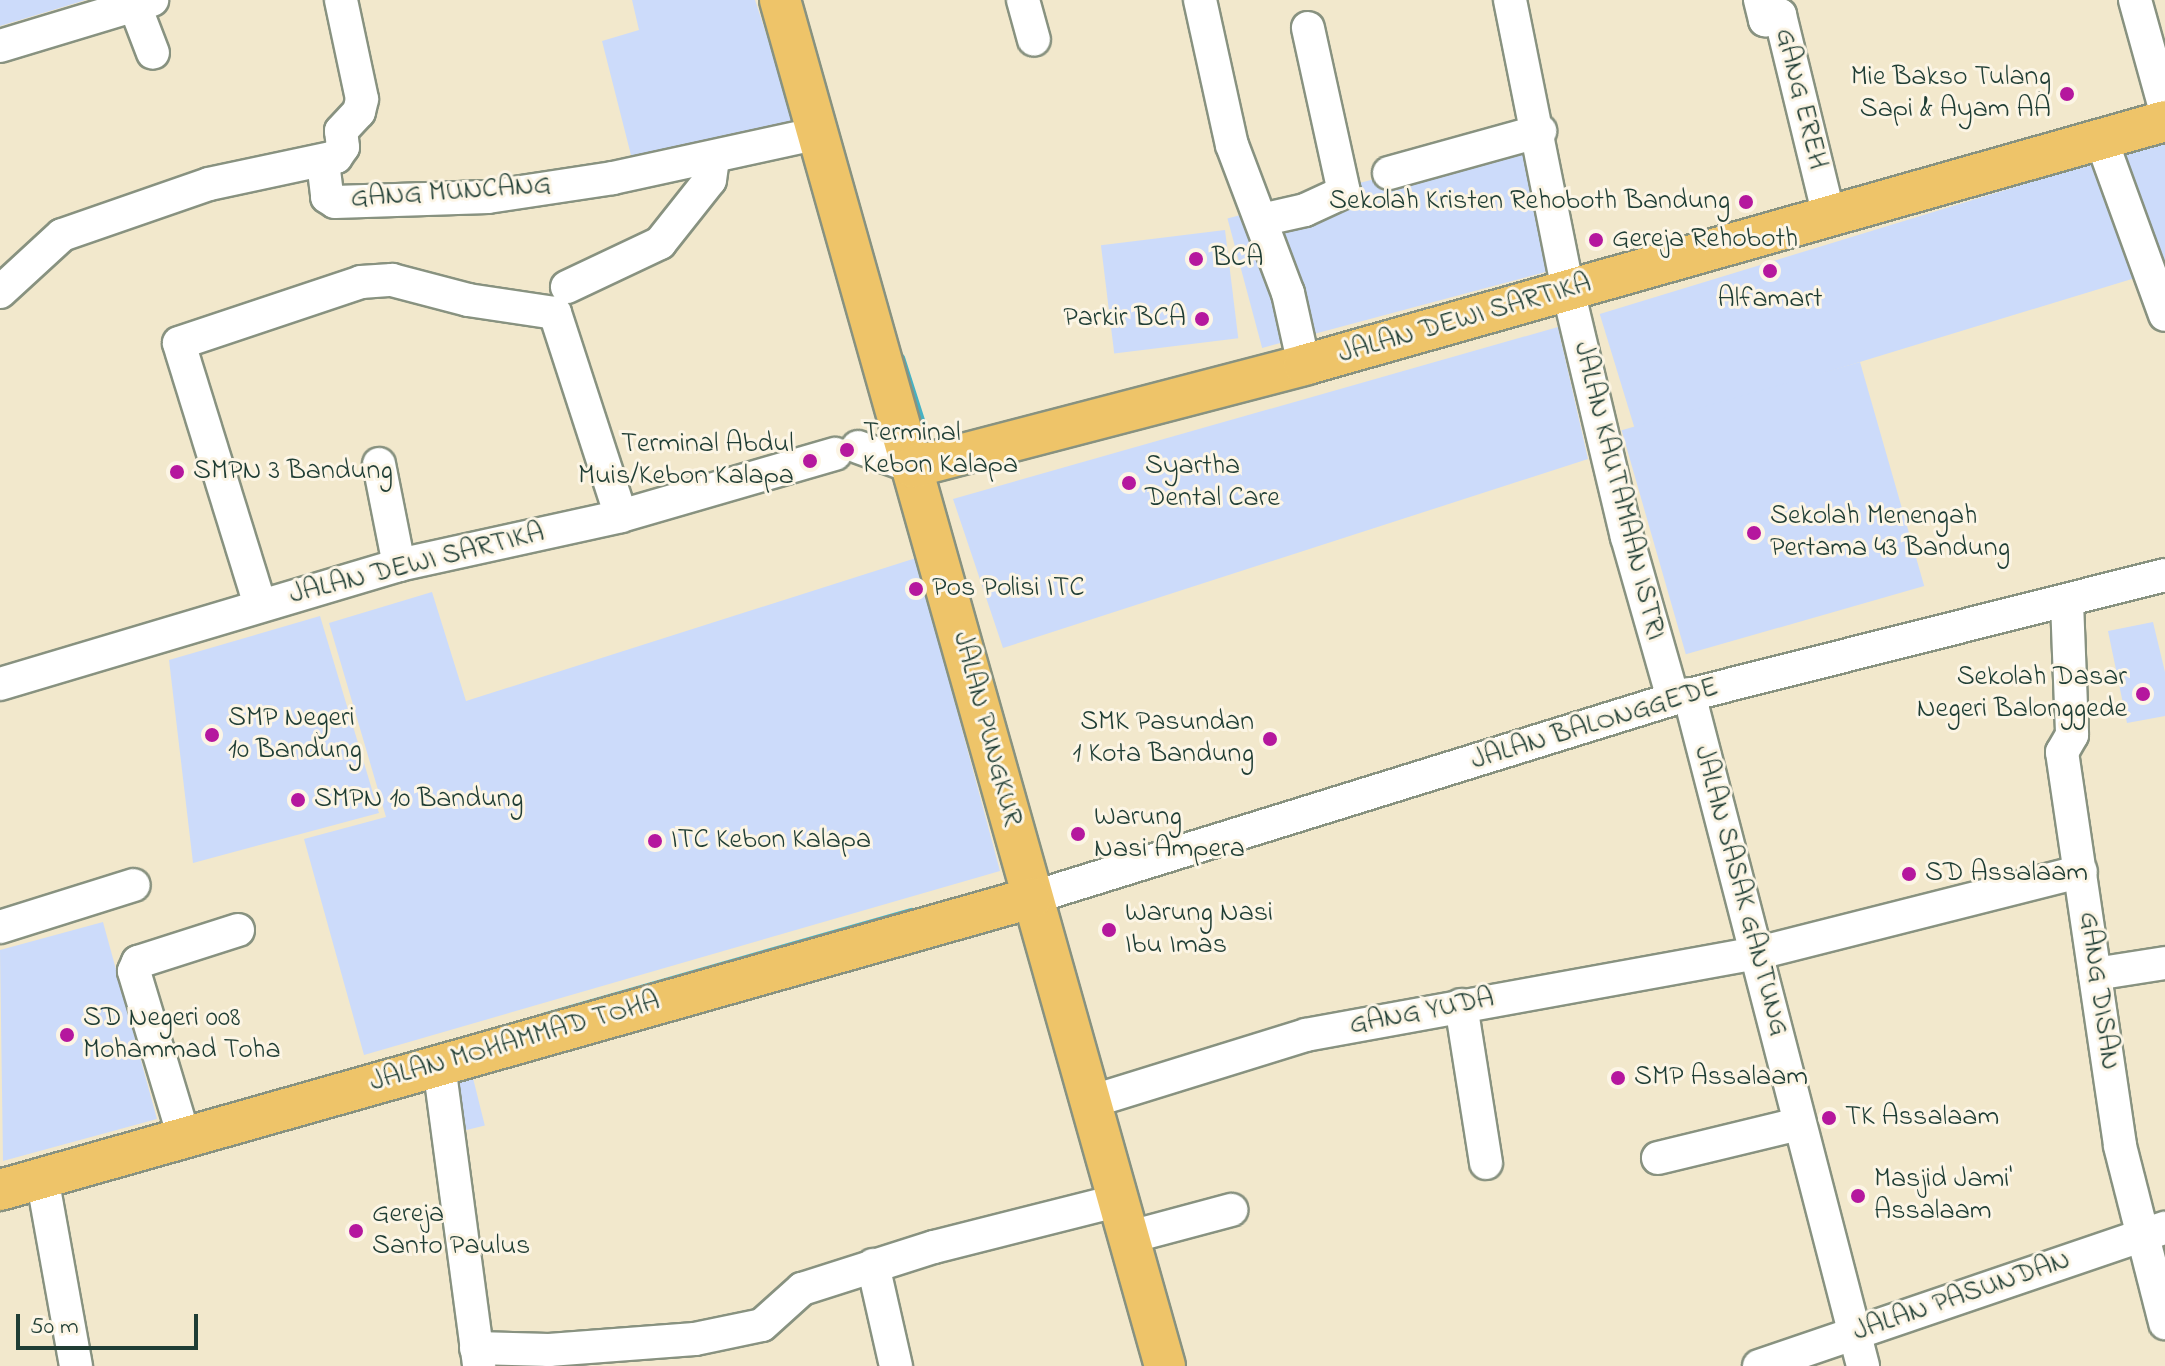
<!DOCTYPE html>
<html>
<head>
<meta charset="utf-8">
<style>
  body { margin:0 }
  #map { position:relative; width:2165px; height:1366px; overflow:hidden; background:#f2e8cc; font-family:"Indie Flower",sans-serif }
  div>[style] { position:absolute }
  .built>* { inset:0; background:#ccdbfa; transform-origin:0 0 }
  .stream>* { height:7px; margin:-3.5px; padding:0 3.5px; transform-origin:3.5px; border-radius:3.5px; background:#46b1c3 }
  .roads { filter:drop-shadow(2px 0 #889280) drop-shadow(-2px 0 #889280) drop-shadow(0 2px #889280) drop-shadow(0 -2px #889280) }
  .minor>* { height:32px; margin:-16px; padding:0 16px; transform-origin:16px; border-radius:16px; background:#fff }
  .major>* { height:40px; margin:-20px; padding:0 20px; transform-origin:20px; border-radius:20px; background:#eec469 }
  .dots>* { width:22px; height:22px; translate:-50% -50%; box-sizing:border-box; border:4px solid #fcf5e5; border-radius:50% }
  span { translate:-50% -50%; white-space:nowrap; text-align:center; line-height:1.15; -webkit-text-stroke:6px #fcf5e5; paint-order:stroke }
  .poi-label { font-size:28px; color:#1f3d34 }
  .right { translate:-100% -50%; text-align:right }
  .left { translate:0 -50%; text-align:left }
  .street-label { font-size:28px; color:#1f3d34 }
  .scale { position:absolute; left:16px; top:1314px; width:182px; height:36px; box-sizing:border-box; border:4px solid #1f3d34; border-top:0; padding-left:10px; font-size:24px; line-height:28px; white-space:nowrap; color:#1f3d34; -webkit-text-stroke:6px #fcf5e5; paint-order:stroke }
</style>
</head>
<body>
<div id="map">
  <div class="built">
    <div style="clip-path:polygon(0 0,86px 0,0 26px)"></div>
    <div style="clip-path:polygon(632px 0,755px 0,799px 133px,634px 167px,602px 41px,639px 30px)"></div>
    <div style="left:1524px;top:139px;width:134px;height:307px;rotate:75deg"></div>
    <div style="clip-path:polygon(2165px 139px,2165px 267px,2124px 151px)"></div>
    <div style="left:2097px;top:162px;width:122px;height:520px;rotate:73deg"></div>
    <div style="left:1225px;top:230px;width:109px;height:125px;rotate:83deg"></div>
    <div style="clip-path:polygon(1558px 327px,1588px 459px,1003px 648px,953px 499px)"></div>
    <div style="left:1860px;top:362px;width:233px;height:248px;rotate:74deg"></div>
    <div style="clip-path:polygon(916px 558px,1000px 871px,364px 1055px,304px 839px,386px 817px,329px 623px,432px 592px,466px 701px)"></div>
    <div style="clip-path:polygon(320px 616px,379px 813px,193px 863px,169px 660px)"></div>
    <div style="clip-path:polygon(2153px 622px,2165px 672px,2165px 716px,2127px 723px,2108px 631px)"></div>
    <div style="clip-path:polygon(103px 922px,157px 1119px,3px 1161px,0 950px)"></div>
    <div style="left:472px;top:1074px;width:53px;height:27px;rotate:76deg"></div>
  </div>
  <div class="stream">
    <div style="left:901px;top:357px;width:96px;rotate:72.3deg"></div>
    <div style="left:542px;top:1016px;width:384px;rotate:-15.9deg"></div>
  </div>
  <div class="roads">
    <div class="minor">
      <div style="left:1023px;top:0;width:41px;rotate:74.6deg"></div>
      <div style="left:1200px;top:0;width:148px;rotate:77.6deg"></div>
      <div style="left:1232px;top:145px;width:158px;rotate:69.3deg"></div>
      <div style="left:1288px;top:293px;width:74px;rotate:77.5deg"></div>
      <div style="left:1510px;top:0;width:296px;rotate:78.7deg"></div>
      <div style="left:1568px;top:290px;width:254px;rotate:76.6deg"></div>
      <div style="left:1627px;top:537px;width:168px;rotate:74.1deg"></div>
      <div style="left:1760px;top:0;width:21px;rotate:76deg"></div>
      <div style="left:1765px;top:20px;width:16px;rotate:-18deg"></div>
      <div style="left:1780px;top:15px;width:207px;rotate:76.3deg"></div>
      <div style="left:2135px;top:0;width:112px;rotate:74.5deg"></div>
      <div style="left:135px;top:6px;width:50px;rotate:69deg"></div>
      <div style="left:0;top:46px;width:159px;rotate:-16.8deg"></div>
      <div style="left:2101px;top:139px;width:187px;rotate:70deg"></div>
      <div style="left:323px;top:162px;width:35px;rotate:83deg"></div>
      <div style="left:327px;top:197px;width:9px;rotate:32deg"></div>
      <div style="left:335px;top:202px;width:153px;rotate:-1.9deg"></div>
      <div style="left:488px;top:197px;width:126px;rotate:-8.6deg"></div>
      <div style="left:613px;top:178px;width:211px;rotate:-12.3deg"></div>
      <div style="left:1389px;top:173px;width:157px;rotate:-15.5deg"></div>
      <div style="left:1261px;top:220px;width:45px;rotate:-12.8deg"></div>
      <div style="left:1305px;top:210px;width:43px;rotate:-24.8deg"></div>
      <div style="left:1344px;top:192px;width:168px;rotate:-102.4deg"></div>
      <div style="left:567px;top:287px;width:103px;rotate:-25.3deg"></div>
      <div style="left:660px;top:243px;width:80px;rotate:-51.6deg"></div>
      <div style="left:710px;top:180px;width:22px;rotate:-82deg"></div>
      <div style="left:0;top:292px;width:84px;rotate:-42.6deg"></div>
      <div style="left:62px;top:235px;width:156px;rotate:-19.1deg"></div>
      <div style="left:209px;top:184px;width:130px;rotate:-12deg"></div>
      <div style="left:336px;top:157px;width:12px;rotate:-55deg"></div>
      <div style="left:343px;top:147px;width:16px;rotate:-97deg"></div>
      <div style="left:341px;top:131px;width:26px;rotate:-47deg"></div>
      <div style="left:359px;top:112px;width:13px;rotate:-77deg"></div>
      <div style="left:362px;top:99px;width:101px;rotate:-102deg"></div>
      <div style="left:858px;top:447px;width:59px;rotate:20deg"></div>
      <div style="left:379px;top:464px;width:103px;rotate:78.8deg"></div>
      <div style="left:2067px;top:602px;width:133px;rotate:87.8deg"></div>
      <div style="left:2072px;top:735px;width:20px;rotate:120deg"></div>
      <div style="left:2062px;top:752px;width:398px;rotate:81.6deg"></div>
      <div style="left:2120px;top:1146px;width:183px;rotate:75.7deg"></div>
      <div style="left:260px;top:605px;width:274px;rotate:-107.2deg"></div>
      <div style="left:179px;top:343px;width:192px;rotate:-18.5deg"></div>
      <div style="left:361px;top:282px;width:31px;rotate:-4deg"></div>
      <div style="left:392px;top:280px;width:79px;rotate:14.7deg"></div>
      <div style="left:468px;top:300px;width:88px;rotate:8.5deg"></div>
      <div style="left:555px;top:313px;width:213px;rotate:72deg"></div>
      <div style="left:0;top:684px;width:416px;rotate:-16.6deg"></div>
      <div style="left:399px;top:565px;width:227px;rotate:-12.4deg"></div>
      <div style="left:621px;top:516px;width:223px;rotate:-16.2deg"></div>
      <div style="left:1689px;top:694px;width:694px;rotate:75.48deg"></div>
      <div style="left:1031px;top:898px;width:672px;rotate:-17.22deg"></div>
      <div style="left:1673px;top:699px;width:507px;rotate:-14.15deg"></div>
      <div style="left:0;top:927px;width:140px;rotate:-17.4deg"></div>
      <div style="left:2095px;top:974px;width:71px;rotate:-8.9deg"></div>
      <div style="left:1461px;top:1005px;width:160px;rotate:81deg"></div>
      <div style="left:439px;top:1065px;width:304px;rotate:82.4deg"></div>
      <div style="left:1093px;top:1101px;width:223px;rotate:-17.2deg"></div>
      <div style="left:1306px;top:1035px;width:459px;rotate:-10.3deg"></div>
      <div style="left:1758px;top:953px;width:333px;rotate:-14.2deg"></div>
      <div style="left:184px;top:1137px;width:173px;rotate:-106.8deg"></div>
      <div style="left:134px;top:971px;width:10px;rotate:-66deg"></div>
      <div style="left:138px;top:962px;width:105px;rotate:-17.7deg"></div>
      <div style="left:1658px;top:1158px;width:145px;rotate:-13.6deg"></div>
      <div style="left:42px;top:1177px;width:192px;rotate:79.8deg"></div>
      <div style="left:1130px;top:1237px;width:105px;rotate:-15deg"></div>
      <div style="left:873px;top:1265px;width:104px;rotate:77.2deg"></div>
      <div style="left:476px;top:1348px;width:73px;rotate:1.6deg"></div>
      <div style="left:549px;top:1350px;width:146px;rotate:-4.3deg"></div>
      <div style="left:695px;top:1339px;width:68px;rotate:-11.8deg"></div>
      <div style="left:762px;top:1325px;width:54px;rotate:-42deg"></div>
      <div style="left:802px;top:1289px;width:139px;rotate:-17.7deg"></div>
      <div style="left:934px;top:1247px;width:192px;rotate:-14.2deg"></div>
      <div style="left:1759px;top:1366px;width:429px;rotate:-18.8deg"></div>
    </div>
    <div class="major">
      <div style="left:780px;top:0;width:1419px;rotate:74.26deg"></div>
      <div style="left:913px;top:467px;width:404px;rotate:-14.6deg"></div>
      <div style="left:1304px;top:365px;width:895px;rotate:-15.82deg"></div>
      <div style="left:0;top:1190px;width:1072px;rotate:-15.81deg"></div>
    </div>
  </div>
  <div class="dots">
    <div style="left:2067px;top:94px;background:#b5179e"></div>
    <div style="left:1746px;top:202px;background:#b5179e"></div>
    <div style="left:1596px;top:240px;background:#b5179e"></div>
    <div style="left:1196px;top:259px;background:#b5179e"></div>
    <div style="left:1770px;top:271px;background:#b5179e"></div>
    <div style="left:1202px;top:319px;background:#b5179e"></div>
    <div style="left:847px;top:450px;background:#b5179e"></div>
    <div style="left:810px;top:461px;background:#b5179e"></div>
    <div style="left:177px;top:472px;background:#b5179e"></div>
    <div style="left:1129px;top:483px;background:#b5179e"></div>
    <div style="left:1754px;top:533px;background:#b5179e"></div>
    <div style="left:916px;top:589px;background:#b5179e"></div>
    <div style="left:2143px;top:694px;background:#b5179e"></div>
    <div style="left:212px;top:735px;background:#b5179e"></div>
    <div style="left:1270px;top:739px;background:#b5179e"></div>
    <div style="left:298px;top:800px;background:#b5179e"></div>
    <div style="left:1078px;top:834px;background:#b5179e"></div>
    <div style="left:655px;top:841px;background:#b5179e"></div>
    <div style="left:1909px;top:874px;background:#b5179e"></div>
    <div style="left:1109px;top:930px;background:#b5179e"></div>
    <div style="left:67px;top:1035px;background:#b5179e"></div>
    <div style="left:1618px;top:1078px;background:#b5179e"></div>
    <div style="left:1829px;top:1118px;background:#b5179e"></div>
    <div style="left:1858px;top:1196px;background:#b5179e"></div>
    <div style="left:356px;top:1231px;background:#b5179e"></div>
  </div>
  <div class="poi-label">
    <span class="right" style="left:2051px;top:94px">Mie Bakso Tulang<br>Sapi &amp; Ayam AA</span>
    <span class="right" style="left:1730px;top:202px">Sekolah Kristen Rehoboth Bandung</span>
    <span class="left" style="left:1612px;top:240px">Gereja Rehoboth</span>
    <span class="left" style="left:1212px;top:259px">BCA</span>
    <span style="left:1770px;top:300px">Alfamart</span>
    <span class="right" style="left:1186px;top:319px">Parkir BCA</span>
    <span class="left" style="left:863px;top:450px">Terminal<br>Kebon Kalapa</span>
    <span class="right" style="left:794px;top:461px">Terminal Abdul<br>Muis/Kebon Kalapa</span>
    <span class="left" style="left:1145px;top:483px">Syartha<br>Dental Care</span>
    <span class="left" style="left:193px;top:472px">SMPN 3 Bandung</span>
    <span class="left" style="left:1770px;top:533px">Sekolah Menengah<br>Pertama 43 Bandung</span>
    <span class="left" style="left:932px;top:589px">Pos Polisi ITC</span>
    <span class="right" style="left:2127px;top:694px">Sekolah Dasar<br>Negeri Balonggede</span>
    <span class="left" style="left:228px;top:735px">SMP Negeri<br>10 Bandung</span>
    <span class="right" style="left:1254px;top:739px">SMK Pasundan<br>1 Kota Bandung</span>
    <span class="left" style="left:314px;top:800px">SMPN 10 Bandung</span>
    <span class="left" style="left:1094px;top:834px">Warung<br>Nasi Ampera</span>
    <span class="left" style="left:671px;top:841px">ITC Kebon Kalapa</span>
    <span class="left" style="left:1925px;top:874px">SD Assalaam</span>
    <span class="left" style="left:1125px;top:930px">Warung Nasi<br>Ibu Imas</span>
    <span class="left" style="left:83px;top:1035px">SD Negeri 008<br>Mohammad Toha</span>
    <span class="left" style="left:1634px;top:1078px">SMP Assalaam</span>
    <span class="left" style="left:1845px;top:1118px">TK Assalaam</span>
    <span class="left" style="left:1874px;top:1196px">Masjid Jami'<br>Assalaam</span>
    <span class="left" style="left:372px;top:1231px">Gereja<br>Santo Paulus</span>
  </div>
  <div class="street-label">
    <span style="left:1800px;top:99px;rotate:76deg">GANG EREH</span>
    <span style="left:451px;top:193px;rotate:-4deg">GANG MUNCANG</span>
    <span style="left:1465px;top:320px;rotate:-16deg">JALAN DEWI SARTIKA</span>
    <span style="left:1618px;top:491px;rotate:76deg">JALAN KAUTAMAAN ISTRI</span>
    <span style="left:417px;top:565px;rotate:-14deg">JALAN DEWI SARTIKA</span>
    <span style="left:1595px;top:725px;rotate:-17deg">JALAN BALONGGEDE</span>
    <span style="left:986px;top:729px;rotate:75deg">JALAN PUNGKUR</span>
    <span style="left:1740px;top:891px;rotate:75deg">JALAN SASAK GANTUNG</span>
    <span style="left:2098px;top:991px;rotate:82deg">GANG DISAN</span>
    <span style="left:1422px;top:1013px;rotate:-11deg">GANG YUDA</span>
    <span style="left:515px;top:1043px;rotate:-16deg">JALAN MOHAMMAD TOHA</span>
    <span style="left:1962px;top:1297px;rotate:-19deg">JALAN PASUNDAN</span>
  </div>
  <div class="scale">50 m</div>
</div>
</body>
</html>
